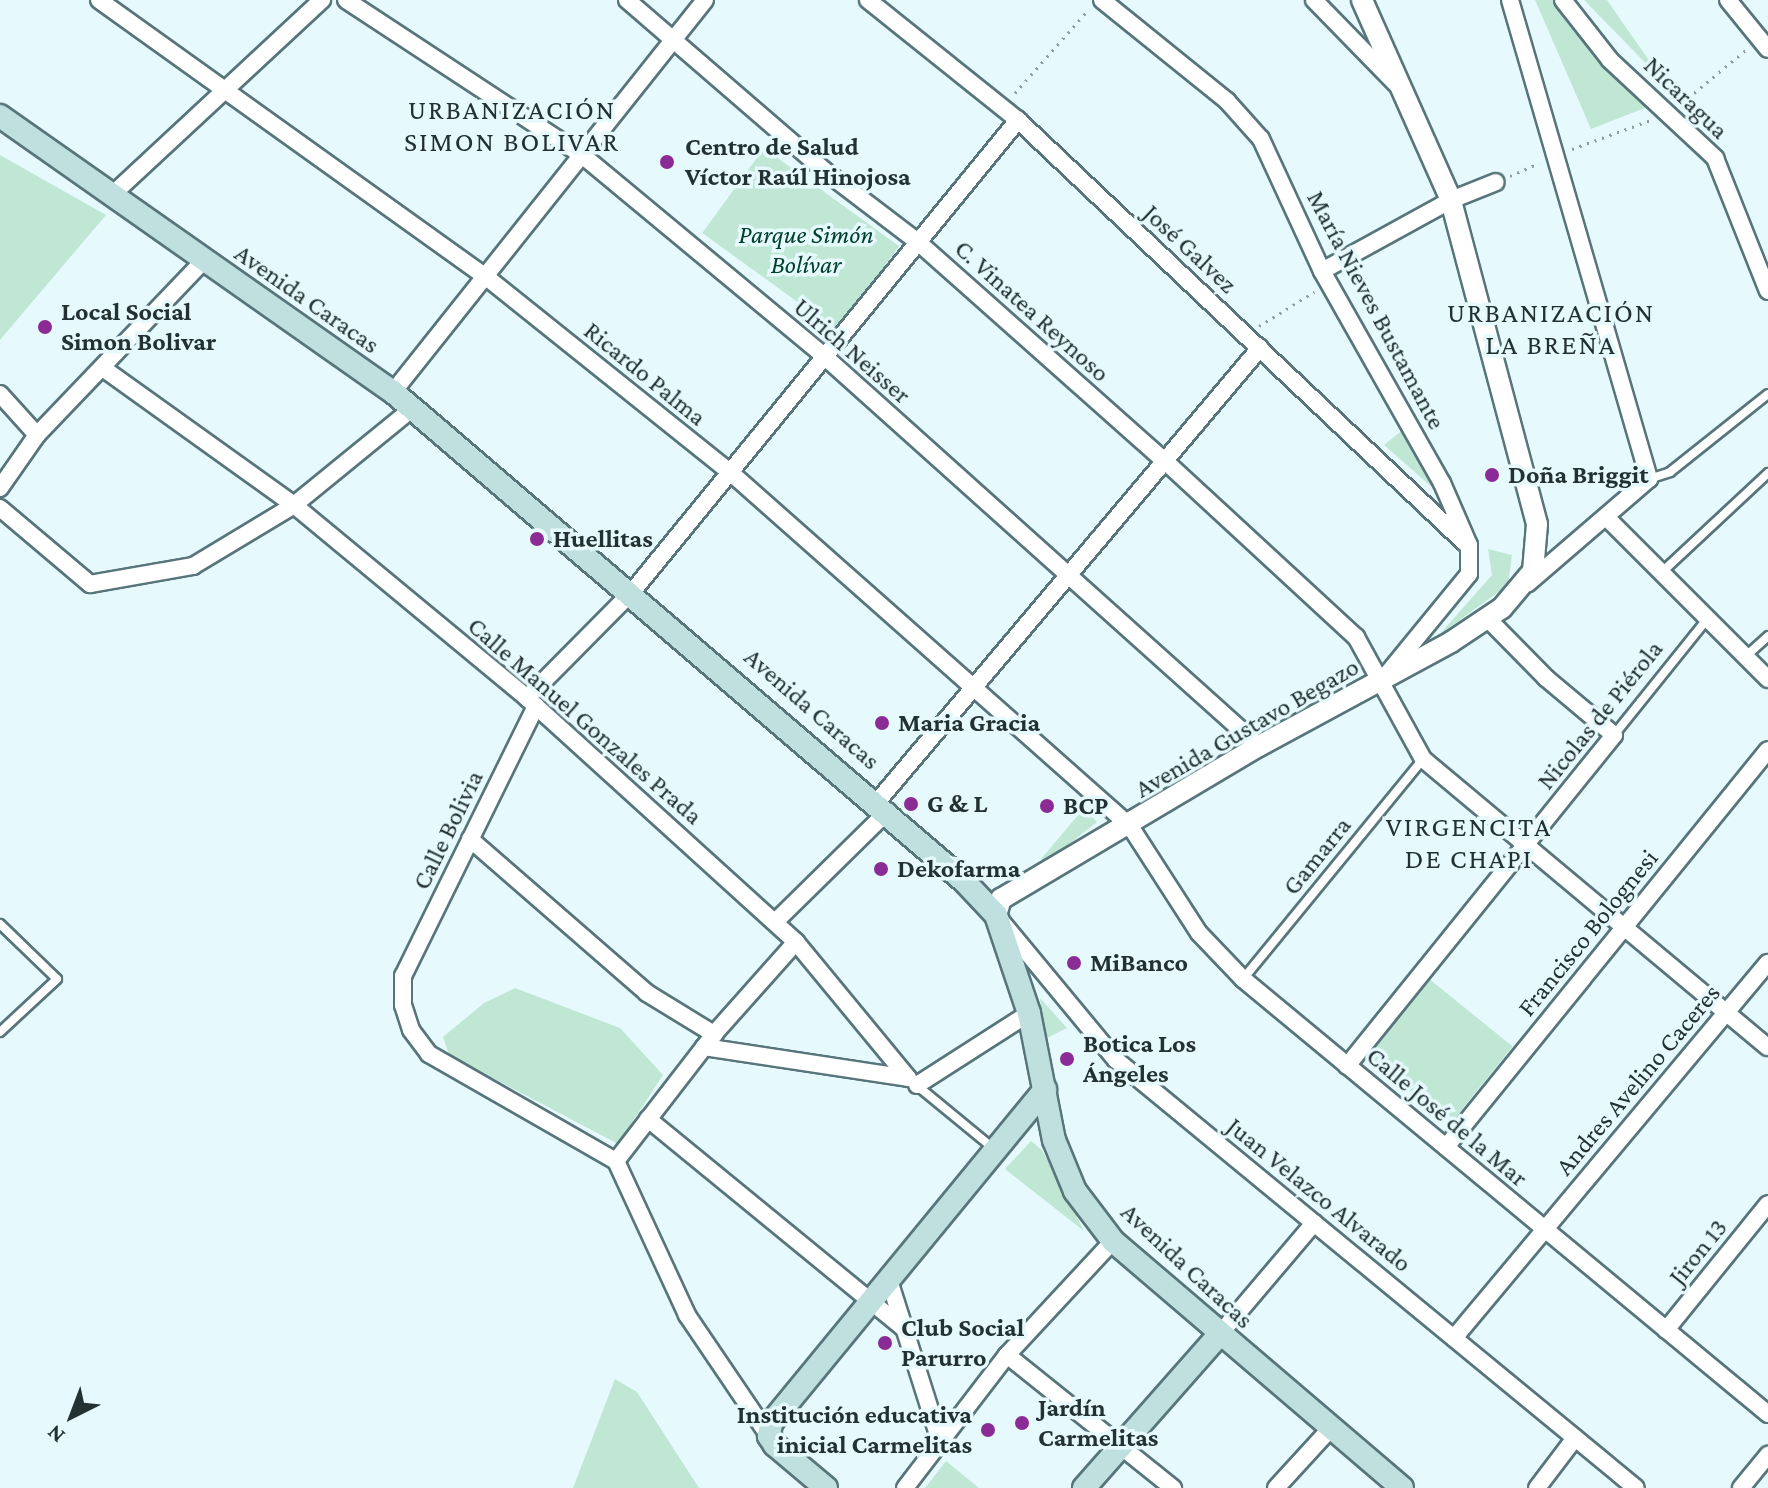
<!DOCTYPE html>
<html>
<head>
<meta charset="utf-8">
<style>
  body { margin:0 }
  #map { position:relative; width:1768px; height:1488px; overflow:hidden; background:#e6fafe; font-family:"Crimson Pro",serif }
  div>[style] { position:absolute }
  .green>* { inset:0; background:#bfe7d4; transform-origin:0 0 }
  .path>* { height:3px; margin-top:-1.5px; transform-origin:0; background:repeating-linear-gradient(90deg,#8c9da0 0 2px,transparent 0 8px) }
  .roads { filter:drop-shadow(2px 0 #57757b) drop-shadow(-2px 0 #57757b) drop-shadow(0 2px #57757b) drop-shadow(0 -2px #57757b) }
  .service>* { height:8px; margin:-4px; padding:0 4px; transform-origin:4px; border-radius:4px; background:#fff }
  .minor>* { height:16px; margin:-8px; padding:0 8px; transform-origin:8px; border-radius:8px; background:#fff }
  .tertiary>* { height:20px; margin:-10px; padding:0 10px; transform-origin:10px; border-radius:10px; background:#fff }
  .secondary>* { height:22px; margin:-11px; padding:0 11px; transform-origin:11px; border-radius:11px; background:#bfe0de }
  .dots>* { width:22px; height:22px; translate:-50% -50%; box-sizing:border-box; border:4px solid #e6fafe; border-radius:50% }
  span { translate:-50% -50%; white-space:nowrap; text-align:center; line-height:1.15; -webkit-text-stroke:7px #e6fafe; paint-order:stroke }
  .street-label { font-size:26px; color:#243133 }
  .poi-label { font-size:26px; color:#243133; font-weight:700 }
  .left { translate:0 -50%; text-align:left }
  .right { translate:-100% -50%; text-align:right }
  .park-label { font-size:26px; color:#00402b; font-style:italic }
  .neighbourhood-label { font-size:28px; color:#243133; letter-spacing:2px }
  .north { position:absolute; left:32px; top:1376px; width:80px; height:80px; -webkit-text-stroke:6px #e6fafe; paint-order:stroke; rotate:222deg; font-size:22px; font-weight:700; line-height:32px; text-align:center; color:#243133 }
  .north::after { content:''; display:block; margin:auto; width:28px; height:36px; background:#243133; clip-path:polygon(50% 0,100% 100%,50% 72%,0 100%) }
</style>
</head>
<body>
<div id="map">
  <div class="green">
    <div style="clip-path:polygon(1535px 0,1553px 0,1609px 64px,1655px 104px,1591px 129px)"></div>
    <div style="clip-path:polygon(1584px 0,1607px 0,1664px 82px,1585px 1px)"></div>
    <div style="left:764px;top:148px;width:167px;height:105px;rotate:36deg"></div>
    <div style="clip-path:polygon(0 155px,106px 215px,0 340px)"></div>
    <div style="clip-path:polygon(1404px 429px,1433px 488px,1384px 445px)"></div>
    <div style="clip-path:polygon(1488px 549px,1512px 555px,1508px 585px,1439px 635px,1492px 575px)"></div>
    <div style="clip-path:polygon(1084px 808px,1097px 822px,1045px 863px,1041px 859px)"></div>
    <div style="left:1428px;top:978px;width:109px;height:100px;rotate:39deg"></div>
    <div style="clip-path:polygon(515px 988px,620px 1028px,663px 1075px,618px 1144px,449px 1055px,443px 1037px,484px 1003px)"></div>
    <div style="clip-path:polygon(1040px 998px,1067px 1028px,1045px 1039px,1041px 1006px)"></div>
    <div style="clip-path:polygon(1031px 1141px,1042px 1150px,1084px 1231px,1005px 1169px)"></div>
    <div style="clip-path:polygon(615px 1379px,637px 1392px,699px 1488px,573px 1488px)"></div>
    <div style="clip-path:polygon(946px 1461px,979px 1488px,925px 1488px)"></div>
  </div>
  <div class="path">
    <div style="left:1015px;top:93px;width:112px;rotate:-48.6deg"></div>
    <div style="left:1682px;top:103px;width:85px;rotate:-39.7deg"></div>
    <div style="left:1572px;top:149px;width:84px;rotate:-20.2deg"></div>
    <div style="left:1510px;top:176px;width:32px;rotate:-24deg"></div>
    <div style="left:1259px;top:326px;width:65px;rotate:-31.7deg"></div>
  </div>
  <div class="roads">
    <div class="service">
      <div style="left:1649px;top:479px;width:22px;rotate:-18deg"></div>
      <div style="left:1670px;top:472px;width:125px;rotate:-38.5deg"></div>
      <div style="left:1662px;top:572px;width:145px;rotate:-43deg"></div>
      <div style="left:1746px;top:656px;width:30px;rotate:-42deg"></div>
      <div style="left:1614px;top:735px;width:150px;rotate:-51.2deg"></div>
      <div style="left:0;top:924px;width:79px;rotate:44deg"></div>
      <div style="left:57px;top:979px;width:78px;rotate:137.1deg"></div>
      <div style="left:1243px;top:979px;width:284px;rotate:-50.7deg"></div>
      <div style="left:915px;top:1084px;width:102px;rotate:39.4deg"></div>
    </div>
    <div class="minor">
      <div style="left:99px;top:0;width:475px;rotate:35.6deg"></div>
      <div style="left:485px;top:276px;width:314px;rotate:38.7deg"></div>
      <div style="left:730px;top:472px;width:534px;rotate:41.51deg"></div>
      <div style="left:1130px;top:826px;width:127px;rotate:57.2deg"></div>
      <div style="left:1199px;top:933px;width:64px;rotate:46.3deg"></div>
      <div style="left:1243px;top:979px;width:682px;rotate:39.64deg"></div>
      <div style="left:346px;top:0;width:282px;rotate:33.3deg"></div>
      <div style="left:582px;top:155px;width:315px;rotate:39.7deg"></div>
      <div style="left:824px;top:356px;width:584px;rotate:41.88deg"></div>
      <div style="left:627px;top:0;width:263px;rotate:40.8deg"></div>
      <div style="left:826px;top:172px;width:116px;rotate:37.3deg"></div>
      <div style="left:918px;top:242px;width:330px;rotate:41.6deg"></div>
      <div style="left:1165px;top:461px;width:260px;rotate:42.7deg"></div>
      <div style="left:1356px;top:637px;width:139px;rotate:61.2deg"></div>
      <div style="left:1423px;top:759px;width:449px;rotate:39.9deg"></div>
      <div style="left:868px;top:0;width:192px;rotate:38.7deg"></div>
      <div style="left:1018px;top:120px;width:614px;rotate:43.42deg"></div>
      <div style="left:1102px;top:0;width:161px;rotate:38.9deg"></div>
      <div style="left:1227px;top:101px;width:51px;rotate:48.2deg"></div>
      <div style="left:1261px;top:139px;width:145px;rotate:65.2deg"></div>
      <div style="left:1322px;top:271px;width:244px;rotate:60.5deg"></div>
      <div style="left:1442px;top:483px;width:68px;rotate:66.5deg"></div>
      <div style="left:1469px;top:545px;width:29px;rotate:90deg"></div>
      <div style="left:1469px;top:574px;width:128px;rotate:129.3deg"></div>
      <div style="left:1314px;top:0;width:116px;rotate:45.7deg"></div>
      <div style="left:1510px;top:0;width:499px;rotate:73.8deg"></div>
      <div style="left:1649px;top:479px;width:160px;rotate:139.3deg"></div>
      <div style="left:1563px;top:0;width:76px;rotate:51.9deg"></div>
      <div style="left:1610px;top:60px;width:144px;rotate:43deg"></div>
      <div style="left:1715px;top:158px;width:143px;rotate:68.3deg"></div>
      <div style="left:1728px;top:0;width:63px;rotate:50.8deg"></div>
      <div style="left:112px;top:195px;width:287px;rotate:-42.9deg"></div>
      <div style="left:1322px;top:271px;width:147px;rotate:-28.8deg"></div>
      <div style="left:1451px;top:200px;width:48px;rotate:-21.8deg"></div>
      <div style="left:104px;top:369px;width:234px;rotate:35.6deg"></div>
      <div style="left:294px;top:505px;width:303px;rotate:39.6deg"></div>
      <div style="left:527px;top:698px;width:363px;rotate:42.2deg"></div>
      <div style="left:796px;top:942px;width:176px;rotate:50.5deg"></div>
      <div style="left:393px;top:392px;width:501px;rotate:-51.48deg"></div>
      <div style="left:0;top:394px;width:55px;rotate:47.9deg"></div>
      <div style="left:0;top:488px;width:65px;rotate:-55.1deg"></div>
      <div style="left:37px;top:435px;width:240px;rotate:-46.3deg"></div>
      <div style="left:0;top:508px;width:118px;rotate:40.2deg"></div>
      <div style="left:90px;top:584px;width:105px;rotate:-9.9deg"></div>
      <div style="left:193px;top:566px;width:118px;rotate:-31.1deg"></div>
      <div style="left:294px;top:505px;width:154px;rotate:-39.2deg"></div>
      <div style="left:1606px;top:517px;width:229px;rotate:45deg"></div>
      <div style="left:527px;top:698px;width:149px;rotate:-45.3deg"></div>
      <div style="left:632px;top:592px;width:610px;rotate:-50.72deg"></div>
      <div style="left:536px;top:706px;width:301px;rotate:116.2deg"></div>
      <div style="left:403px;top:976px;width:29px;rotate:90deg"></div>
      <div style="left:403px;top:1005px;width:26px;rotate:72deg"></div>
      <div style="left:411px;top:1030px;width:30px;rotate:53deg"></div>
      <div style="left:429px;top:1054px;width:215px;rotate:29.8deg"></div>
      <div style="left:616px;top:1161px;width:170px;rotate:65.2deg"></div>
      <div style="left:687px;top:1315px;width:146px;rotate:55.9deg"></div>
      <div style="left:877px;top:802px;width:594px;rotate:-49.85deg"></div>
      <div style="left:470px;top:839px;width:235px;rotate:41deg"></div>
      <div style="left:647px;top:993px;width:79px;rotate:31.5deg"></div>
      <div style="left:1001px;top:921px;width:180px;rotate:50.4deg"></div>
      <div style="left:1116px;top:1060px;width:673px;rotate:39.46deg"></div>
      <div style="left:775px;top:922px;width:158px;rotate:-44.5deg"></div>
      <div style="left:704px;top:1047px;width:206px;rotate:8.6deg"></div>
      <div style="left:1347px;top:1066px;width:425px;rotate:-51.1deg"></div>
      <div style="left:1614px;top:735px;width:89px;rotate:-140deg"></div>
      <div style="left:1546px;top:678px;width:83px;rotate:-134.5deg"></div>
      <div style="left:917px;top:1085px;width:133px;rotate:-32.7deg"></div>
      <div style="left:648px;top:1119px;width:330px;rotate:39.3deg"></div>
      <div style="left:1446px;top:1147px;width:511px;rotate:-50.96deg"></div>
      <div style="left:616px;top:1161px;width:160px;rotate:-52.3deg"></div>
      <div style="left:714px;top:1034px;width:123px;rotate:-48.3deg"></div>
      <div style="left:888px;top:1277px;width:172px;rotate:72.4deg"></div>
      <div style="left:1666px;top:1330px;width:162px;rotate:-51deg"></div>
      <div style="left:1219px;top:1335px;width:147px;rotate:-49.7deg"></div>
      <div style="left:1454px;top:1338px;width:489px;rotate:-50.1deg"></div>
      <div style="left:1007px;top:1355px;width:213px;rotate:38.7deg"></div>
      <div style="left:905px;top:1488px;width:168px;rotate:-52.5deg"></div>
      <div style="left:1007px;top:1355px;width:156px;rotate:-47.1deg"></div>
      <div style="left:1276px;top:1488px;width:80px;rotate:-47.5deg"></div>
      <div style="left:1537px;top:1488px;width:63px;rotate:-52.8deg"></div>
      <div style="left:1741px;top:1488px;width:43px;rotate:-50.7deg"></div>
    </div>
    <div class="tertiary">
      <div style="left:996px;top:915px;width:17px;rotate:-73deg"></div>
      <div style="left:1001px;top:899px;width:300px;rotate:-30.7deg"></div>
      <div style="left:1259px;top:746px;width:218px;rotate:-28.4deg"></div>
      <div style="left:1451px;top:642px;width:61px;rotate:-33.7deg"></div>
      <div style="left:1502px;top:608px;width:48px;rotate:-50deg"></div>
      <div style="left:1533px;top:571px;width:47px;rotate:-85.1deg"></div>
      <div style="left:1537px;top:524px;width:335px;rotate:-104.9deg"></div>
      <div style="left:1451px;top:200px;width:219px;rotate:-114deg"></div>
    </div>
    <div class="secondary">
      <div style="left:0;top:116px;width:480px;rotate:35.1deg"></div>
      <div style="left:393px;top:392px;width:753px;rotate:40.58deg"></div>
      <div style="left:965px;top:882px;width:45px;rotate:46.8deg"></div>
      <div style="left:996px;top:915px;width:103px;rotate:71.4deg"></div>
      <div style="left:1029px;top:1013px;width:129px;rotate:78.9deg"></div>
      <div style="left:1054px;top:1140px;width:55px;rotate:67.6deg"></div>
      <div style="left:1075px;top:1191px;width:63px;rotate:52.8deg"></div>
      <div style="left:1113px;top:1241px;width:380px;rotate:40.5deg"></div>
      <div style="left:826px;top:1488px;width:67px;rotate:-139.9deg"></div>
      <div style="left:775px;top:1445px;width:11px;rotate:-124deg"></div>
      <div style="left:769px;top:1436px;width:13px;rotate:-81deg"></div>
      <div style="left:771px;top:1423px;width:432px;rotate:-50.6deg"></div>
      <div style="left:1084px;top:1488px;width:204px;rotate:-48.6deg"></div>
    </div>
  </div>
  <div class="dots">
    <div style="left:667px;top:162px;background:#8b2c96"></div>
    <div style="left:45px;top:327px;background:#8b2c96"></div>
    <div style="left:1492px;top:475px;background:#8b2c96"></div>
    <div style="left:537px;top:539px;background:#8b2c96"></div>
    <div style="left:882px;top:723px;background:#8b2c96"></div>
    <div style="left:911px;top:804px;background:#8b2c96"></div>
    <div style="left:1047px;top:806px;background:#8b2c96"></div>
    <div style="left:881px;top:869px;background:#8b2c96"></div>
    <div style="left:1074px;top:963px;background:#8b2c96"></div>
    <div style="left:1067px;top:1059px;background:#8b2c96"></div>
    <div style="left:885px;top:1343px;background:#8b2c96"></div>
    <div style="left:1022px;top:1423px;background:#8b2c96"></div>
    <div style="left:988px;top:1430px;background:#8b2c96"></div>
  </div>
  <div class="street-label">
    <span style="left:1686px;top:98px;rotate:44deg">Nicaragua</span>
    <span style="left:1190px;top:249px;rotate:43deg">José Galvez</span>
    <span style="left:307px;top:299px;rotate:35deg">Avenida Caracas</span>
    <span style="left:1376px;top:310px;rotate:62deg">María Nieves Bustamante</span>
    <span style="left:1032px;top:311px;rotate:42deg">C. Vinatea Reynoso</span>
    <span style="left:852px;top:351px;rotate:41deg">Ulrich Neisser</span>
    <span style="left:645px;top:374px;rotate:39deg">Ricardo Palma</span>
    <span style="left:812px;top:709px;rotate:41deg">Avenida Caracas</span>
    <span style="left:1600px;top:715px;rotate:-51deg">Nicolas de Piérola</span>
    <span style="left:585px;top:721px;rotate:41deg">Calle Manuel Gonzales Prada</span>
    <span style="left:1247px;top:728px;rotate:-30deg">Avenida Gustavo Begazo</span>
    <span style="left:448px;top:830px;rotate:-64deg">Calle Bolivia</span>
    <span style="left:1317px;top:856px;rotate:-51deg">Gamarra</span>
    <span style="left:1588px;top:933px;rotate:-51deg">Francisco Bolognesi</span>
    <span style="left:1638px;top:1080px;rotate:-50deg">Andres Avelino Caceres</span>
    <span style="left:1447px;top:1117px;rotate:40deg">Calle José de la Mar</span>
    <span style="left:1319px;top:1195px;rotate:39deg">Juan Velazco Alvarado</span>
    <span style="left:1698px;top:1252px;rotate:-51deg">Jiron 13</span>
    <span style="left:1187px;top:1266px;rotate:43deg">Avenida Caracas</span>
  </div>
  <div class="poi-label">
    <span class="left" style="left:685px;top:162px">Centro de Salud<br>Víctor Raúl Hinojosa</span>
    <span class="left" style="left:61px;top:327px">Local Social<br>Simon Bolivar</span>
    <span class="left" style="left:1508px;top:475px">Doña Briggit</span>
    <span class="left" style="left:553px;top:539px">Huellitas</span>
    <span class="left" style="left:898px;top:723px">Maria Gracia</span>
    <span class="left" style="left:927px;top:804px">G &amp; L</span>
    <span class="left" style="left:1063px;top:806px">BCP</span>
    <span class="left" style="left:897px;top:869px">Dekofarma</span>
    <span class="left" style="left:1090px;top:963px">MiBanco</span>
    <span class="left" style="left:1083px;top:1059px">Botica Los<br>Ángeles</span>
    <span class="left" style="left:901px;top:1343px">Club Social<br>Parurro</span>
    <span class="left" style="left:1038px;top:1423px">Jardín<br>Carmelitas</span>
    <span class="right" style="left:972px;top:1430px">Institución educativa<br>inicial Carmelitas</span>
  </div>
  <div class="park-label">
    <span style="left:806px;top:250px">Parque Simón<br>Bolívar</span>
  </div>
  <div class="neighbourhood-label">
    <span style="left:512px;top:126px">URBANIZACIÓN<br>SIMON BOLIVAR</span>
    <span style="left:1551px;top:329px">URBANIZACIÓN<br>LA BREÑA</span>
    <span style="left:1469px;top:843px">VIRGENCITA<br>DE CHAPI</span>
  </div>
  <div class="north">N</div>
</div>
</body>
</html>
